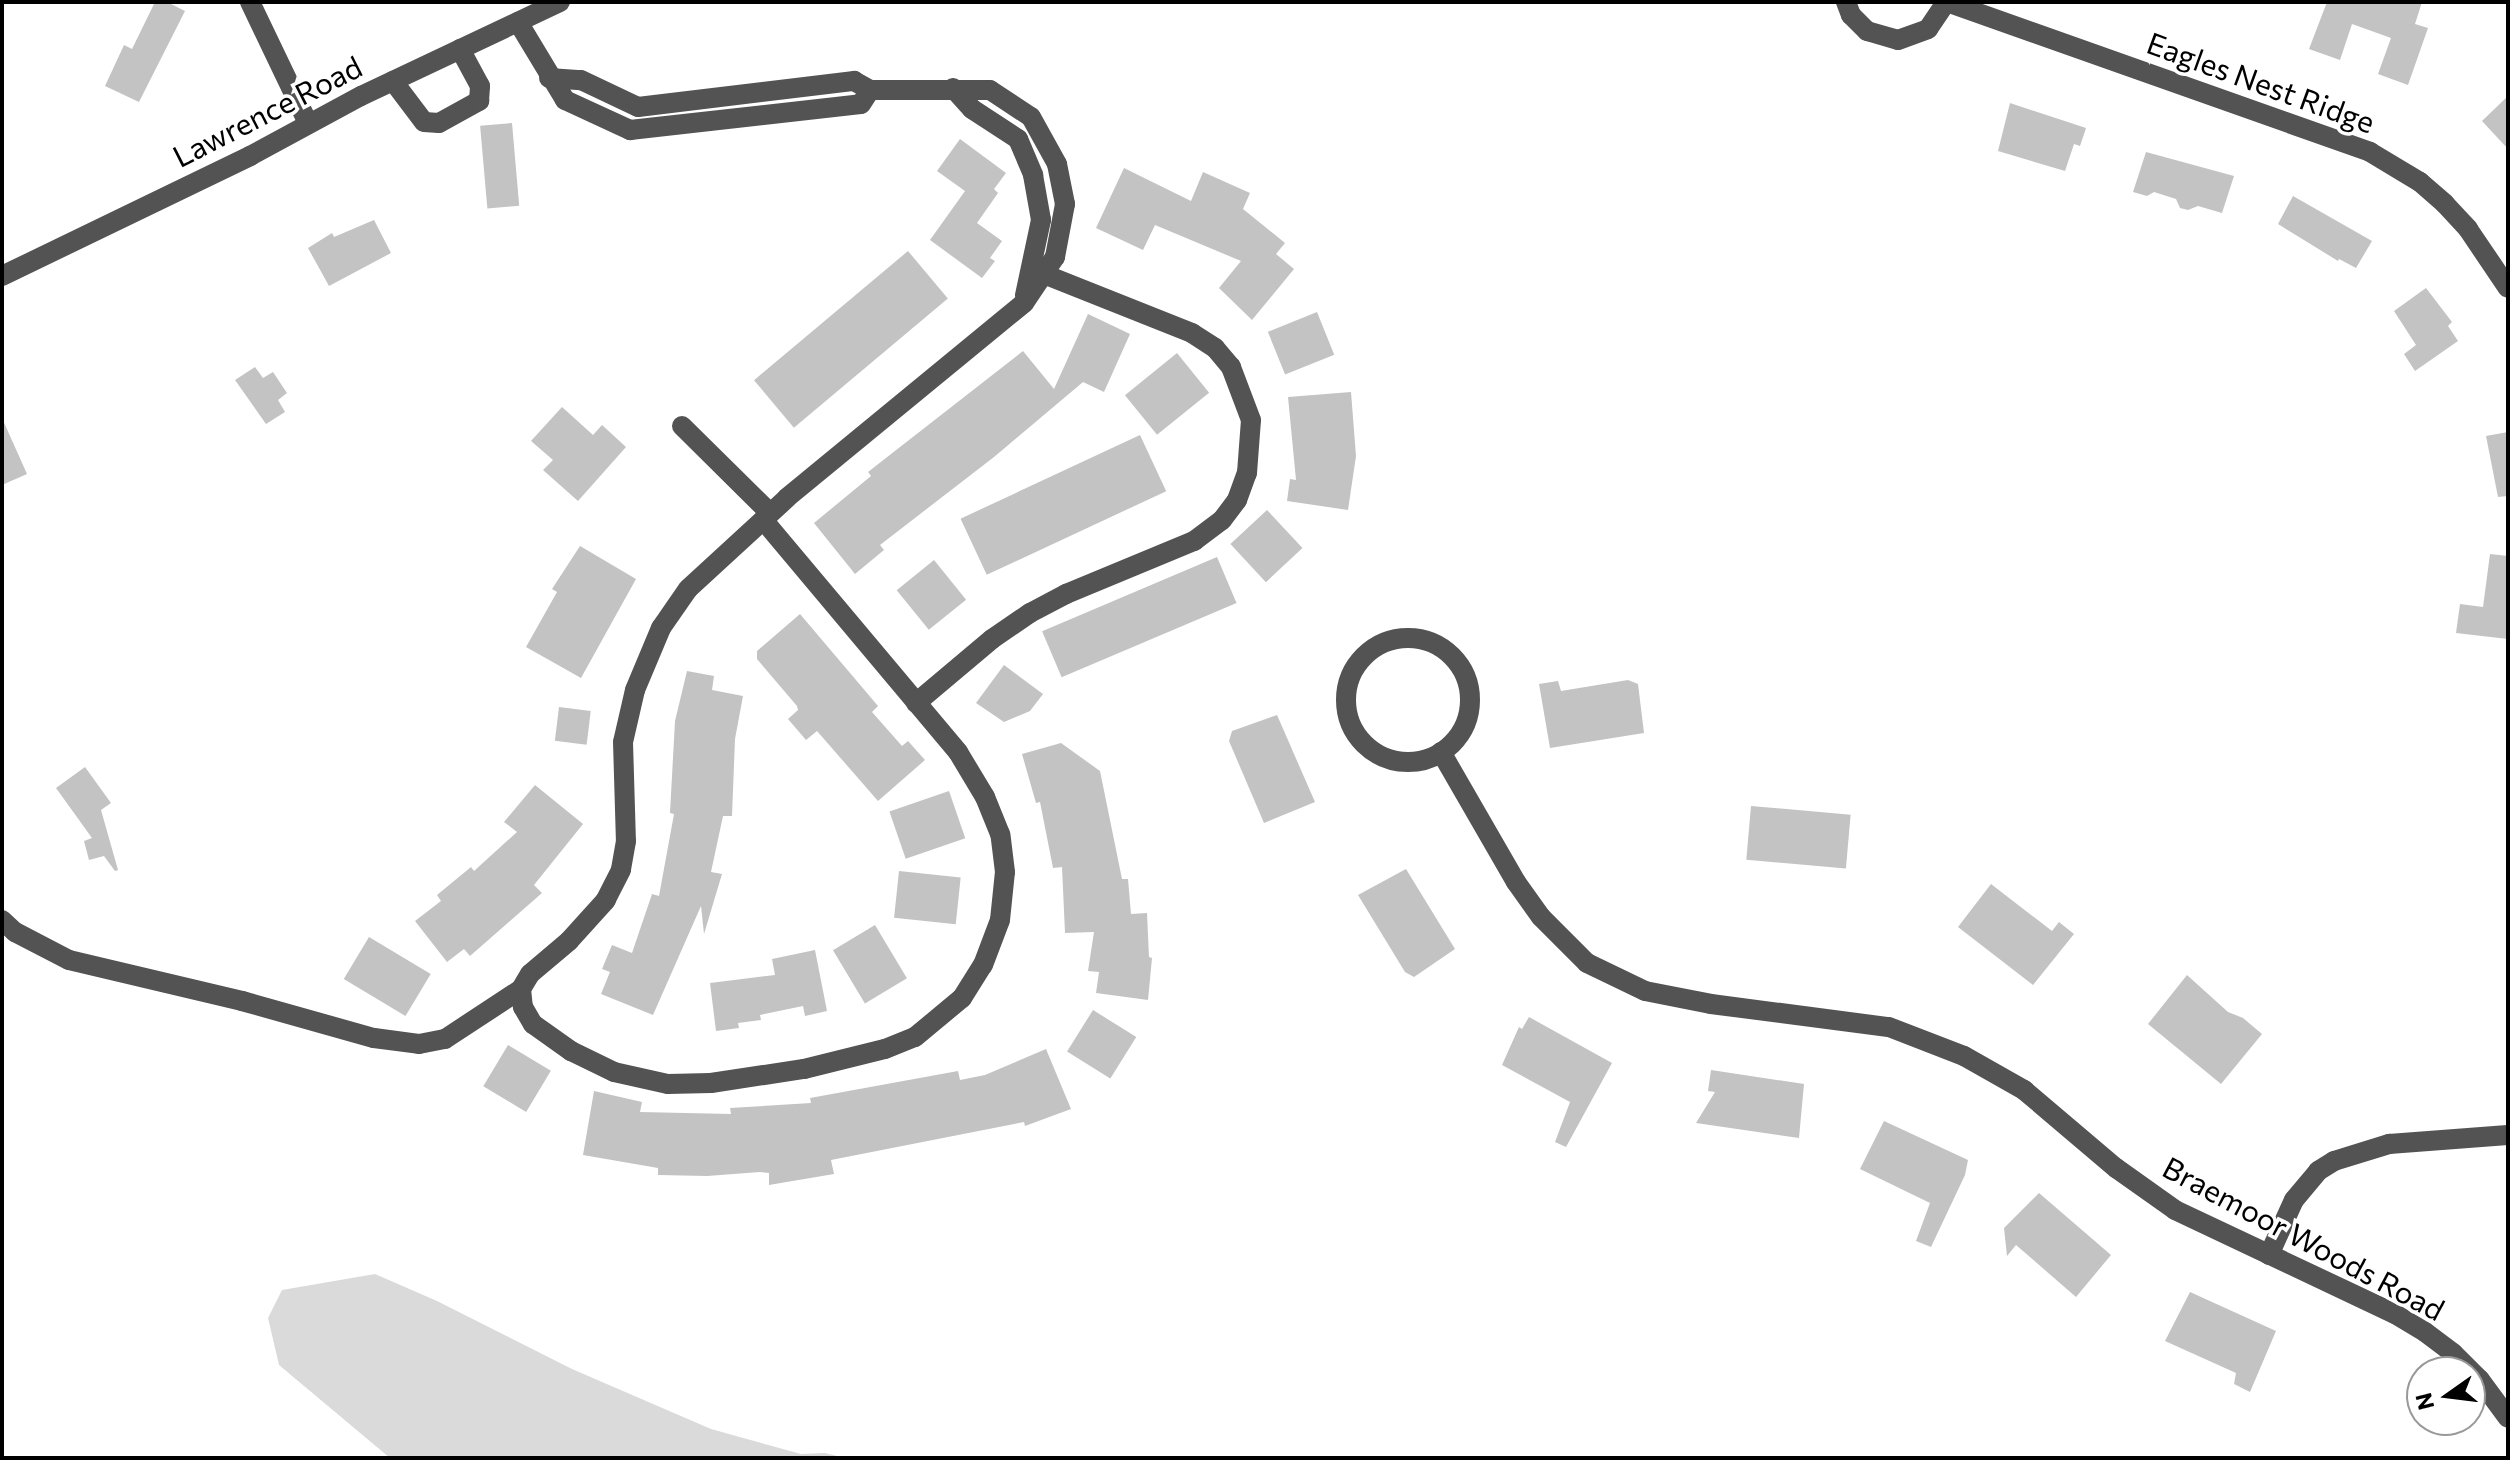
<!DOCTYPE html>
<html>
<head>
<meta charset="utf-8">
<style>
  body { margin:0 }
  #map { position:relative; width:2510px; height:1460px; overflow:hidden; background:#fff; font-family:Commissioner,sans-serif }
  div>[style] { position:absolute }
  .green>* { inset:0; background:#dadada }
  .building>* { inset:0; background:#c3c3c3; transform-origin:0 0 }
  .minor>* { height:20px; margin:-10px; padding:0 10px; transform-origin:10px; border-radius:10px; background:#535353 }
  .minor>.ring { margin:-10px; padding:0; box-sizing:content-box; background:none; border:20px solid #535353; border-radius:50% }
  span { translate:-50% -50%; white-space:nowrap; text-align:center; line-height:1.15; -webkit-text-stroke:7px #fff; paint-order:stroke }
  .street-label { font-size:30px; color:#000 }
  .frame { position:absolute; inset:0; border:4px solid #000; pointer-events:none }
  .north { position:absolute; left:2406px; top:1356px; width:80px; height:80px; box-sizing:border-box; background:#fff; border:2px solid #999; border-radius:50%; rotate:256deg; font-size:22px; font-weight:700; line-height:32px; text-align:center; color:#000 }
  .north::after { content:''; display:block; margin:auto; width:28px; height:36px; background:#000; clip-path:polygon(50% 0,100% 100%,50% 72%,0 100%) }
</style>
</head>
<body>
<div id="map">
  <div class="green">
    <div style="clip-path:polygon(375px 1274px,437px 1301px,572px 1369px,711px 1429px,801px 1454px,825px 1453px,845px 1458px,390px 1458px,279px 1365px,268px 1318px,282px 1290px)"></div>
  </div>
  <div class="building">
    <div style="clip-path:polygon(155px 2px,167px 2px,185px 11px,139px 102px,105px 86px,124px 45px,132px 49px)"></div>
    <div style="clip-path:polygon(2327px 2px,2422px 2px,2415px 24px,2428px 28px,2408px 85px,2378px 74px,2391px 38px,2352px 24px,2340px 60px,2309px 49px)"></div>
    <div style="clip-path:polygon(2508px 96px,2508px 149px,2482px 121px)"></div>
    <div style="clip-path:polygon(2010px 103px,2086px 128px,2080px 146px,2074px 144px,2065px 171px,1998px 151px)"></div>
    <div style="left:512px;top:123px;width:83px;height:32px;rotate:85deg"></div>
    <div style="clip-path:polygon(960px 139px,1006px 173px,994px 189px,998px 193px,977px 223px,1002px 241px,990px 258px,995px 261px,982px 278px,930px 240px,965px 191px,937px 171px)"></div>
    <div style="clip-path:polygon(2146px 152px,2234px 176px,2222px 213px,2198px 206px,2188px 210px,2180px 208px,2176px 199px,2154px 192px,2147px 196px,2133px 192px)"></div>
    <div style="clip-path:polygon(1124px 168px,1191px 201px,1203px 172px,1250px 193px,1243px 209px,1285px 243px,1276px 254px,1294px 269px,1252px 320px,1219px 288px,1241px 261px,1155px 225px,1143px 250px,1096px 228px)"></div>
    <div style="clip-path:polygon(2293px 196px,2372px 241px,2356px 268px,2339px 259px,2338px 261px,2278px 224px)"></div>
    <div style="clip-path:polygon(374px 220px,391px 253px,329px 286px,308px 248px,332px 233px,334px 237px)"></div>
    <div style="left:908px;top:251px;width:62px;height:201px;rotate:50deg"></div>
    <div style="clip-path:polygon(2426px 288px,2452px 322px,2448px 326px,2458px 341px,2415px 371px,2404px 354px,2416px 345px,2394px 311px)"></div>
    <div style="left:1317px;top:312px;width:46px;height:53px;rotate:68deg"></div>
    <div style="clip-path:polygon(1088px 314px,1130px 334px,1104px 392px,1083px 382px,994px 457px,880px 545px,884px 550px,855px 574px,814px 523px,871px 476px,868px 472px,1023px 351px,1054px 389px)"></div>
    <div style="left:1177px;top:353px;width:51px;height:67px;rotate:51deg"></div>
    <div style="clip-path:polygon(255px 367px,263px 378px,273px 372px,287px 393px,278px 400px,285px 412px,266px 424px,235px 380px)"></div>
    <div style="clip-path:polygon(1351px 392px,1356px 456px,1348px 510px,1287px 501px,1290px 479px,1296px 480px,1288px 397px)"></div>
    <div style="clip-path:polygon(562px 407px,593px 435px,602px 425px,626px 447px,578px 501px,543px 470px,553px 460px,531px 441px)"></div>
    <div style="clip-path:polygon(2px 418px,27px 474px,2px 485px)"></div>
    <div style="clip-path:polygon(2508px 432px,2508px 496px,2498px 497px,2486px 436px)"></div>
    <div style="left:1140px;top:435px;width:62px;height:198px;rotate:65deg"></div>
    <div style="left:1267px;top:510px;width:52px;height:50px;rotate:47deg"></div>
    <div style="clip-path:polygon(580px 546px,636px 579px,581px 678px,526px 647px,557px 592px,552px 589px)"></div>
    <div style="clip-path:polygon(2490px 554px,2508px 556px,2508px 639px,2456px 633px,2460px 604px,2483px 607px)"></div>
    <div style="left:1217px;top:557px;width:50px;height:190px;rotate:67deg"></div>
    <div style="left:934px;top:560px;width:51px;height:48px;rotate:51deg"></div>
    <div style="clip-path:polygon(800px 614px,878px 706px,872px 712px,902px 746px,908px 741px,925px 760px,878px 801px,817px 731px,806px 740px,788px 719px,798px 710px,797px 706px,757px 659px,757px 651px)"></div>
    <div style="clip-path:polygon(1004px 665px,1043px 694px,1030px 711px,1004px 722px,976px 703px)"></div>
    <div style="clip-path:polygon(687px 671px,714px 676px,712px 690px,743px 696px,735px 739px,732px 816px,723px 816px,711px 872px,722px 874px,704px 934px,701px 906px,653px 1015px,601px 994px,610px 972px,602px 969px,612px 945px,632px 953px,652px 894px,659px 896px,674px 814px,670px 813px,675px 721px)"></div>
    <div style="clip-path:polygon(1628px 680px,1638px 684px,1644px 733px,1550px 748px,1539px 684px,1558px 681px,1561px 691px)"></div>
    <div style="left:559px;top:707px;width:32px;height:34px;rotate:7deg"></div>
    <div style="clip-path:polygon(1277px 715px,1315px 802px,1264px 823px,1229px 741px,1232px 731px)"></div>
    <div style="clip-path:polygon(1061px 743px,1100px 771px,1122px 879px,1128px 879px,1131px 914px,1147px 913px,1149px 957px,1152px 958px,1148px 1000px,1096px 993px,1099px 972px,1088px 971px,1094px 932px,1065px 933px,1062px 867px,1053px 868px,1040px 802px,1036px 803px,1022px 754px)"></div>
    <div style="clip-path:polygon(85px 767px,111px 803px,101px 810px,118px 870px,115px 871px,104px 856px,89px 860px,84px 841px,92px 838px,56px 788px)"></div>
    <div style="clip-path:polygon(535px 785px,583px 824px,534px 885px,542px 893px,470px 956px,464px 949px,447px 962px,415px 921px,441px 901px,437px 895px,471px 867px,474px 871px,517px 832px,504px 822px)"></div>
    <div style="left:949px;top:791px;width:50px;height:63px;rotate:71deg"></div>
    <div style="left:1751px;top:806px;width:100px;height:54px;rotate:5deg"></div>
    <div style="clip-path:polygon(1406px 869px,1455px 949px,1414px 977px,1405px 972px,1358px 895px)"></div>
    <div style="left:899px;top:871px;width:62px;height:47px;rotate:6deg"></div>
    <div style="clip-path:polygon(1991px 884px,2052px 931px,2059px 922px,2074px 934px,2033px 985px,1958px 927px)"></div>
    <div style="left:875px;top:925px;width:62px;height:49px;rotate:59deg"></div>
    <div style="left:369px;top:937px;width:72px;height:49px;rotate:31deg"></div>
    <div style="clip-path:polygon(815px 950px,827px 1011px,805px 1016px,803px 1006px,760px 1015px,761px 1020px,738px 1023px,739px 1028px,716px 1031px,710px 983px,775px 975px,772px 959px)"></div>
    <div style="clip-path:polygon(2187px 975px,2228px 1012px,2243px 1018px,2262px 1034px,2221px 1084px,2148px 1024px)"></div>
    <div style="left:1093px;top:1010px;width:51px;height:49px;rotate:32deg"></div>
    <div style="clip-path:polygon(1529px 1017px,1612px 1063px,1566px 1147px,1555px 1142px,1570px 1102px,1502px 1065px,1519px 1027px,1522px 1029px)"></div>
    <div style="left:508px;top:1045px;width:50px;height:48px;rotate:31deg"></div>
    <div style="clip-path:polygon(1046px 1049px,1071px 1109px,1025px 1126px,1024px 1122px,831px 1160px,834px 1174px,769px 1185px,769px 1173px,760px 1172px,707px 1176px,658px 1175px,658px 1168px,583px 1155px,594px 1091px,642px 1102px,640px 1112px,731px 1114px,730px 1108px,811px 1103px,810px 1098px,958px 1071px,960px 1080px,985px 1075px)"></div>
    <div style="clip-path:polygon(1711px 1070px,1804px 1084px,1799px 1138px,1696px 1123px,1715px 1092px,1708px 1091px)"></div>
    <div style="clip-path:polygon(1884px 1121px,1968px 1160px,1965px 1175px,1931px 1247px,1916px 1241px,1930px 1203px,1860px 1169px)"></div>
    <div style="clip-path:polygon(2039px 1193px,2111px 1255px,2076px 1297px,2016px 1245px,2007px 1256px,2004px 1228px)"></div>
    <div style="clip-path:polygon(2190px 1292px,2276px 1331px,2250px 1392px,2234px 1384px,2236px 1373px,2165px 1341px)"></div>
  </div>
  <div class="minor">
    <div style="left:250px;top:2px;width:134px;rotate:64.4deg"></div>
    <div style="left:1846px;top:2px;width:14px;rotate:69deg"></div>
    <div style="left:1851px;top:15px;width:23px;rotate:45deg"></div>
    <div style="left:1867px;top:31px;width:32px;rotate:16deg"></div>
    <div style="left:1898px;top:40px;width:32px;rotate:-20deg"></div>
    <div style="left:1928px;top:29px;width:32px;rotate:-56deg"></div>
    <div style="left:1947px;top:2px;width:449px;rotate:19.5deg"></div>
    <div style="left:2370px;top:152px;width:58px;rotate:31deg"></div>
    <div style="left:2420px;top:182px;width:33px;rotate:41deg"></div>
    <div style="left:2445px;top:204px;width:34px;rotate:47deg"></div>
    <div style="left:2468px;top:229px;width:71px;rotate:55.9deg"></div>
    <div style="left:518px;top:22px;width:91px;rotate:58.9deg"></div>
    <div style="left:565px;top:100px;width:72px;rotate:24.8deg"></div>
    <div style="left:630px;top:130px;width:232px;rotate:-6.4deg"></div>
    <div style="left:861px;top:104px;width:17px;rotate:-57deg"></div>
    <div style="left:549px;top:78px;width:32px;rotate:4deg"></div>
    <div style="left:581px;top:80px;width:63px;rotate:25.3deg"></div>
    <div style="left:638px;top:107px;width:218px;rotate:-6.9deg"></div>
    <div style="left:854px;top:81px;width:18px;rotate:29deg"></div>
    <div style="left:870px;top:90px;width:120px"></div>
    <div style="left:990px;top:90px;width:49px;rotate:33.4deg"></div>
    <div style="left:1031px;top:117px;width:54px;rotate:61deg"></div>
    <div style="left:1057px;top:164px;width:41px;rotate:78.7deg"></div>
    <div style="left:1065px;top:204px;width:54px;rotate:100.7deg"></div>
    <div style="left:1055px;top:257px;width:55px;rotate:124deg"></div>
    <div style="left:1024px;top:303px;width:307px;rotate:140.6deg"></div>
    <div style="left:787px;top:498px;width:134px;rotate:137.4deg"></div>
    <div style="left:688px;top:589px;width:47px;rotate:124.7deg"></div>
    <div style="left:661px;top:628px;width:67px;rotate:112.8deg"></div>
    <div style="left:635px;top:690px;width:53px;rotate:103deg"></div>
    <div style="left:623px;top:742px;width:99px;rotate:88.3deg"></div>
    <div style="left:626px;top:841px;width:29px;rotate:100deg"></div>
    <div style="left:621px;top:870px;width:34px;rotate:117deg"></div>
    <div style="left:606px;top:900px;width:55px;rotate:132.1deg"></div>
    <div style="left:569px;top:941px;width:51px;rotate:139.8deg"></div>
    <div style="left:530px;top:974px;width:17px;rotate:121deg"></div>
    <div style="left:521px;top:989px;width:18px;rotate:84deg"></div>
    <div style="left:523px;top:1007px;width:20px;rotate:60deg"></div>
    <div style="left:533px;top:1024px;width:47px;rotate:35.4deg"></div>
    <div style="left:571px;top:1051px;width:48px;rotate:26deg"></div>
    <div style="left:614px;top:1072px;width:55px;rotate:12.5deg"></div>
    <div style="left:668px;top:1084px;width:43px;rotate:-1.3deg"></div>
    <div style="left:711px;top:1083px;width:94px;rotate:-8.6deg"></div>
    <div style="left:804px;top:1069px;width:83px;rotate:-13.9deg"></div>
    <div style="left:885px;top:1049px;width:32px;rotate:-22deg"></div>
    <div style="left:915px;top:1037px;width:61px;rotate:-39.7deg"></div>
    <div style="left:962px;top:998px;width:39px;rotate:-58deg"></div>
    <div style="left:983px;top:965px;width:48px;rotate:-69.3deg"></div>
    <div style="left:1000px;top:920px;width:48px;rotate:-84.1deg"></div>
    <div style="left:1005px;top:872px;width:38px;rotate:-97deg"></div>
    <div style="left:1000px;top:834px;width:40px;rotate:-112deg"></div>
    <div style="left:985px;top:797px;width:52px;rotate:-121deg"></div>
    <div style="left:958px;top:752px;width:303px;rotate:-130deg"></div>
    <div style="left:393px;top:81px;width:51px;rotate:52.9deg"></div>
    <div style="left:424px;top:122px;width:15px;rotate:4deg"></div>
    <div style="left:439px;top:123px;width:46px;rotate:-28.8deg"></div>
    <div style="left:479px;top:101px;width:15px;rotate:-86deg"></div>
    <div style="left:480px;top:86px;width:42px;rotate:-118.4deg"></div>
    <div style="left:953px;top:88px;width:28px;rotate:48deg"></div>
    <div style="left:972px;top:109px;width:55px;rotate:33.1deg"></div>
    <div style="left:1018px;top:139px;width:39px;rotate:67deg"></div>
    <div style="left:1033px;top:175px;width:46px;rotate:79.9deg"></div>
    <div style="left:1041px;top:220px;width:77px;rotate:102deg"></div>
    <div style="left:2px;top:276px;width:276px;rotate:-25.8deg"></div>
    <div style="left:250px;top:156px;width:126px;rotate:-28.4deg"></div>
    <div style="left:361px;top:96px;width:220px;rotate:-25.3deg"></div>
    <div style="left:682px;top:426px;width:124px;rotate:44.7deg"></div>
    <div class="ring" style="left:1346px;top:638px;width:104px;height:104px"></div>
    <div style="left:916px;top:703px;width:99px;rotate:-40.1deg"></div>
    <div style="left:992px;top:639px;width:46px;rotate:-34.4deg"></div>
    <div style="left:1030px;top:613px;width:41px;rotate:-27.8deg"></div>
    <div style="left:1066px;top:594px;width:139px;rotate:-22.5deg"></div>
    <div style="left:1194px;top:541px;width:35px;rotate:-37deg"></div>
    <div style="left:1222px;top:520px;width:25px;rotate:-53deg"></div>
    <div style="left:1237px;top:500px;width:29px;rotate:-70deg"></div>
    <div style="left:1247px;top:473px;width:53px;rotate:-85.7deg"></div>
    <div style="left:1251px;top:420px;width:57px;rotate:-110.7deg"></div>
    <div style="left:1231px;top:367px;width:25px;rotate:-130deg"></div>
    <div style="left:1215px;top:348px;width:27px;rotate:-147deg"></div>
    <div style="left:1192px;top:333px;width:159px;rotate:-158.3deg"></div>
    <div style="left:1441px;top:752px;width:150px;rotate:60deg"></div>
    <div style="left:1516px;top:882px;width:43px;rotate:54.5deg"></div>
    <div style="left:1541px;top:917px;width:65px;rotate:45deg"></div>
    <div style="left:1587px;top:963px;width:64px;rotate:25.8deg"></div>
    <div style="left:1645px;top:991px;width:67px;rotate:11.1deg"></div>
    <div style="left:1711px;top:1004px;width:179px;rotate:7.4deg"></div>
    <div style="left:1889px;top:1027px;width:80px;rotate:21.1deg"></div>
    <div style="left:1964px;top:1056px;width:69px;rotate:29.5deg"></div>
    <div style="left:2024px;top:1090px;width:121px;rotate:40.3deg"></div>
    <div style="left:2116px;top:1168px;width:72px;rotate:35.4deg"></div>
    <div style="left:2175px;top:1210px;width:243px;rotate:25.3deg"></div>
    <div style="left:2395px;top:1314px;width:35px;rotate:31deg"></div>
    <div style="left:2425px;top:1332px;width:35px;rotate:37deg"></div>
    <div style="left:2453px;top:1353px;width:38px;rotate:45deg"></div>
    <div style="left:2480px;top:1380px;width:47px;rotate:53.6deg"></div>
    <div style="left:2px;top:920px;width:18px;rotate:43deg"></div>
    <div style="left:15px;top:932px;width:61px;rotate:27.4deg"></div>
    <div style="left:69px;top:960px;width:178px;rotate:13.3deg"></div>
    <div style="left:242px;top:1001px;width:137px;rotate:15.7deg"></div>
    <div style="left:374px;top:1038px;width:45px;rotate:7.6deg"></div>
    <div style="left:419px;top:1044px;width:26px;rotate:-11deg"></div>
    <div style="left:445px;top:1039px;width:91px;rotate:-33.3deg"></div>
    <div style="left:2269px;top:1255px;width:60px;rotate:-65.6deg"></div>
    <div style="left:2294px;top:1200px;width:38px;rotate:-50deg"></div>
    <div style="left:2318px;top:1171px;width:19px;rotate:-32deg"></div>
    <div style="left:2334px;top:1161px;width:58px;rotate:-17.2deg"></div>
    <div style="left:2389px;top:1144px;width:119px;rotate:-4.3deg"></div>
  </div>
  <div class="street-label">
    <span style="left:2261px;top:82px;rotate:20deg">Eagles Nest Ridge</span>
    <span style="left:267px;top:111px;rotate:-27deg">Lawrence Road</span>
    <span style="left:2304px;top:1238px;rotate:28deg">Braemoor Woods Road</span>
  </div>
  <div class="frame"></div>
  <div class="north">N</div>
</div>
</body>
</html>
